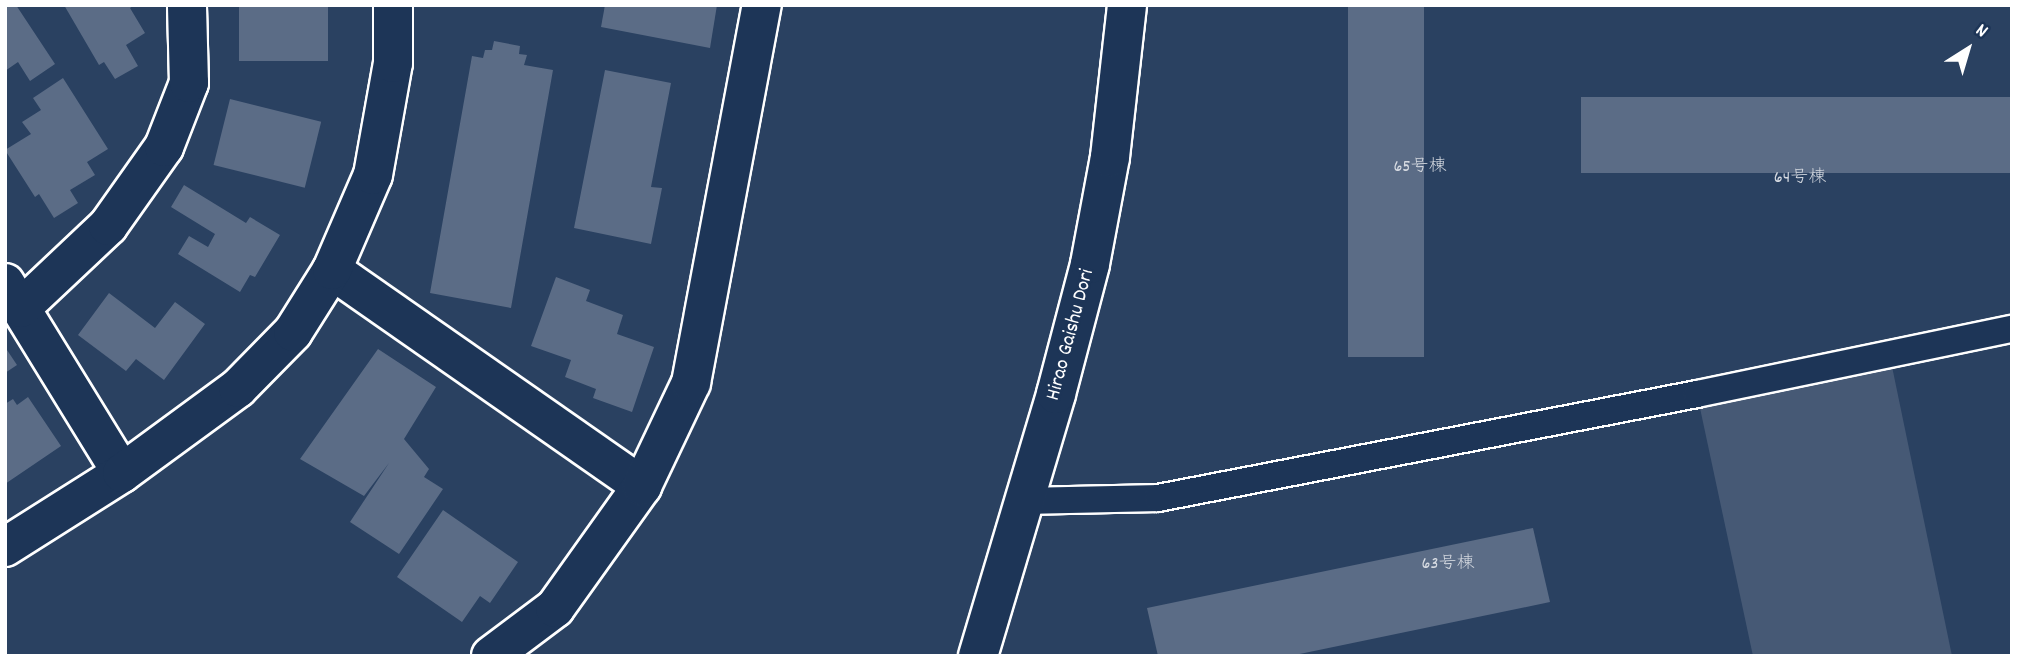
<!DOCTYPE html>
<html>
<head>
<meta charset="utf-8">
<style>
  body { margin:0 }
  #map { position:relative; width:2017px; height:661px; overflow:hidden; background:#2a4161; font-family:Dekko,"Klee One",sans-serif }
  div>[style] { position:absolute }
  .green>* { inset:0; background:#465975 }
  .building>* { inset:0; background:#5b6c86; transform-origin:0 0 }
  .roads { filter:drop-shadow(2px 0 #fff) drop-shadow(-2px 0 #fff) drop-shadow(0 2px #fff) drop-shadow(0 -2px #fff) }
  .service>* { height:26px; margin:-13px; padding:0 13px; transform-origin:13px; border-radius:13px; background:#1d3557 }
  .minor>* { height:38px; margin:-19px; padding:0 19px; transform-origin:19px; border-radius:19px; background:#1d3557 }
  .tertiary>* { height:38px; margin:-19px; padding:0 19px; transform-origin:19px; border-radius:19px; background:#1d3557 }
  span { translate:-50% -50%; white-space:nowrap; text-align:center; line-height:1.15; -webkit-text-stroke:5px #1d3557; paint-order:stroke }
  .number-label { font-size:18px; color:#d6dae1 }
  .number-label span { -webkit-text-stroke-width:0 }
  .street-label { font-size:21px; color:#fff }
  .frame { position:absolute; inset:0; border:7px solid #fff; pointer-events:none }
  .north { position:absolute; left:1933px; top:14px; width:70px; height:70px; -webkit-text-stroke:5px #1d3557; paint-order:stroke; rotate:37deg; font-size:19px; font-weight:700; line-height:28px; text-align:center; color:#fff }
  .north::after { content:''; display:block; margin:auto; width:24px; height:32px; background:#fff; clip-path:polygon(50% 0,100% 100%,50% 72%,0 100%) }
</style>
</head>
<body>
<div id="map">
  <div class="green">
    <div style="clip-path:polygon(1889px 352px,1952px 656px,1753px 656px,1697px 394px)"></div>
  </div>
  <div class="building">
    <div style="clip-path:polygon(5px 5px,16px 5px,55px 64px,30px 81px,18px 62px,5px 71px)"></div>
    <div style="clip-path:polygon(64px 5px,134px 5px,130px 8px,145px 33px,126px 45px,138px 66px,115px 79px,104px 62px,99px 65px)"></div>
    <div style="left:239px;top:5px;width:89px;height:56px"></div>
    <div style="clip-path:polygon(605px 5px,717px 5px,710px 48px,601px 27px)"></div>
    <div style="left:1348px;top:5px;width:76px;height:352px"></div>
    <div style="clip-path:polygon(494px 41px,520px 46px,519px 54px,527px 55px,524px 65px,553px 70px,511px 308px,430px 293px,472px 56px,483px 58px,485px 50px,492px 50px)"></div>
    <div style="clip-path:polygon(605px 70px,671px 83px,651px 187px,662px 188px,651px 244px,574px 228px)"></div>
    <div style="clip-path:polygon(63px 78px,108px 149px,87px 162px,95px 175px,70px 190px,78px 203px,54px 218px,39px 194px,35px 197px,5px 150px,31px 134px,22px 122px,41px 110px,33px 98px)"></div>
    <div style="left:2012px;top:97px;width:76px;height:431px;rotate:90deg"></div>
    <div style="left:230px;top:99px;width:94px;height:68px;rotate:14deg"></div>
    <div style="clip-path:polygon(184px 185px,246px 223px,250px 217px,280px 235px,255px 277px,250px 275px,240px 292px,178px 254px,189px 236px,208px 247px,215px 234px,171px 207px)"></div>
    <div style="clip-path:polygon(556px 277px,590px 290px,586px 301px,623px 315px,617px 334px,654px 347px,632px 412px,593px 398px,596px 389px,565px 377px,571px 360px,531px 346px)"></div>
    <div style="clip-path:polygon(109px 293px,155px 328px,175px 302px,205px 324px,164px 380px,136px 359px,126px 371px,78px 335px)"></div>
    <div style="clip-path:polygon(5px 347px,17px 365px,5px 373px)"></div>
    <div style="clip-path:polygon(378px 349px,436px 387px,404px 439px,429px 469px,424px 477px,443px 489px,399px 554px,350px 522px,389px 463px,364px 496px,300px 459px)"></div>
    <div style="clip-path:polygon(28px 397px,61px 446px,5px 484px,5px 404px,13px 399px,17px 405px)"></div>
    <div style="clip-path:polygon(443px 510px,518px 562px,490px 603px,480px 596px,462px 622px,397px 577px)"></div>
    <div style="clip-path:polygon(1533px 528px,1550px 602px,1290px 656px,1158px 656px,1147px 608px)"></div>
  </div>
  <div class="roads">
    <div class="service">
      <div style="left:1025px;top:501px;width:133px;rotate:-1.3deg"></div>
      <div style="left:1158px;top:498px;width:549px;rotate:-10.92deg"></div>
      <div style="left:1697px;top:394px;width:322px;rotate:-11.7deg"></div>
    </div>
    <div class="minor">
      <div style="left:332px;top:270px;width:378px;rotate:34.9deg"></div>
      <div style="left:5px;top:283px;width:223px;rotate:58.4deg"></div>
      <div style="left:21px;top:308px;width:120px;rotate:-43.3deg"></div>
      <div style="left:108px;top:226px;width:97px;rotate:-54.7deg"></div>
      <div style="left:164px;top:147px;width:69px;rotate:-68.7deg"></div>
      <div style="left:189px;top:83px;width:78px;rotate:-91.5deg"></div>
      <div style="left:5px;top:547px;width:138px;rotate:-32.3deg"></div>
      <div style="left:122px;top:473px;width:144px;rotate:-36.2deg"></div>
      <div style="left:238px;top:388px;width:78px;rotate:-45.5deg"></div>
      <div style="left:293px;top:332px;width:73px;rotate:-57.8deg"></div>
      <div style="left:332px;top:270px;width:103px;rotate:-66.7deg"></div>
      <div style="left:373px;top:175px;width:114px;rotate:-79.9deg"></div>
      <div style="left:393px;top:63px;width:58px;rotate:-90deg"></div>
      <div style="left:491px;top:656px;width:80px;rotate:-36.9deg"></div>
      <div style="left:555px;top:608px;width:150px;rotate:-54.5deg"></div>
      <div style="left:642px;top:486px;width:114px;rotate:-64.6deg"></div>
      <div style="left:691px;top:383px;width:385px;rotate:-79.4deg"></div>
    </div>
    <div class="tertiary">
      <div style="left:978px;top:656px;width:273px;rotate:-73.4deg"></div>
      <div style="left:1056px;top:394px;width:134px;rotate:-75.3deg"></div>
      <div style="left:1090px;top:264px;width:109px;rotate:-79.4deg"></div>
      <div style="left:1110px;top:157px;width:153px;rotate:-83.6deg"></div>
    </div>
  </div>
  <div class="number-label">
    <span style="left:1420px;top:168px">65号棟</span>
    <span style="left:1800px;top:179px">64号棟</span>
    <span style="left:1448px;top:565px">63号棟</span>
  </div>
  <div class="street-label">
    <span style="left:1071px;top:335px;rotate:-75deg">Hirao Gaishu Dori</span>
  </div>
  <div class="frame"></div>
  <div class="north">N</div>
</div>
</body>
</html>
